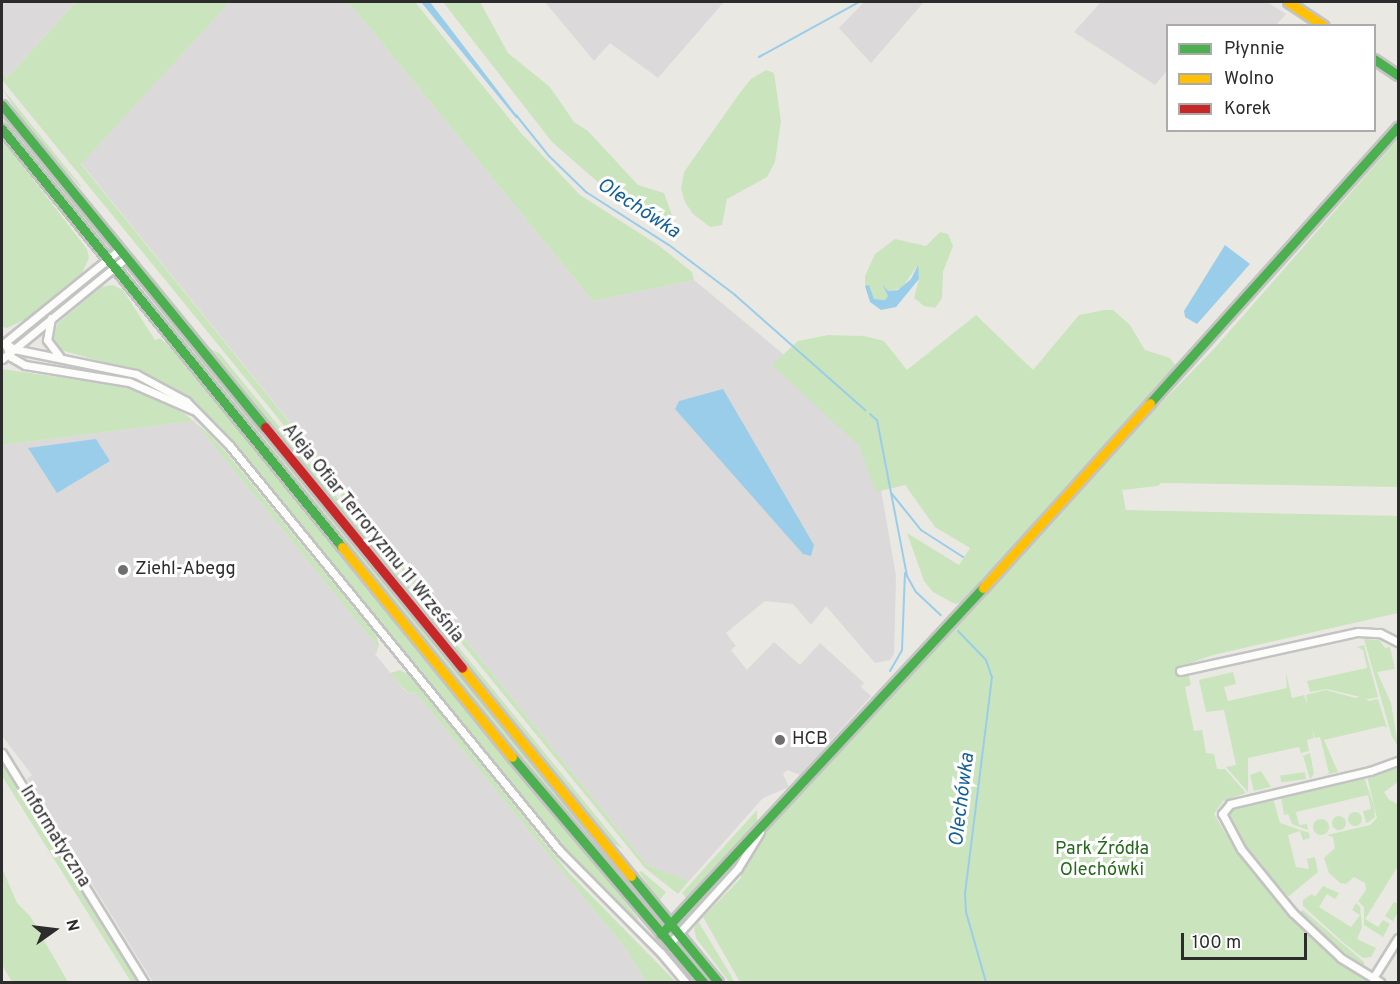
<!DOCTYPE html>
<html>
<head>
<meta charset="utf-8">
<style>
  body { margin:0 }
  #map { position:relative; width:1400px; height:984px; overflow:hidden; background:#eae8e3; font-family:Overpass,sans-serif }
  div>[style] { position:absolute }
  .industrial>* { inset:0; background:#dbd9da }
  .green>* { inset:0; background:#cae5bd; transform-origin:0 0 }
  .round { border-radius:50% }
  .water>* { inset:0; background:#9acde9 }
  .stream>* { height:2px; margin:-1px; padding:0 1px; transform-origin:1px; border-radius:1px; background:#9acde9 }
  .roads { filter:drop-shadow(2px 0 #c4c3c3) drop-shadow(-2px 0 #c4c3c3) drop-shadow(0 2px #c4c3c3) drop-shadow(0 -2px #c4c3c3) }
  .street>* { height:7px; margin:-3.5px; padding:0 3.5px; transform-origin:3.5px; border-radius:3.5px; background:#fcfcfb }
  .fast>* { height:9px; margin:-4.5px; padding:0 4.5px; transform-origin:4.5px; border-radius:4.5px; background:#4caf50 }
  .slow>* { height:9px; margin:-4.5px; padding:0 4.5px; transform-origin:4.5px; border-radius:4.5px; background:#ffc107 }
  .jam>* { height:9px; margin:-4.5px; padding:0 4.5px; transform-origin:4.5px; border-radius:4.5px; background:#c62828 }
  .dots>* { width:16px; height:16px; translate:-50% -50%; box-sizing:border-box; border:3px solid #fff; border-radius:50% }
  span { translate:-50% -50%; white-space:nowrap; text-align:center; line-height:1.15; -webkit-text-stroke:6px #fff; paint-order:stroke }
  .street-label { font-size:18px; color:#2c2c2c }
  .poi-label { font-size:18px; color:#2c2c2c }
  .left { translate:0 -50%; text-align:left }
  .park-label { font-size:18px; color:#26691d }
  .water-label { font-size:20px; color:#125f9b; font-style:italic }
  .frame { position:absolute; inset:0; border:3px solid #2c2c2c; pointer-events:none }
  .legend { position:absolute; left:1166px; top:24px; width:210px; height:108px; box-sizing:border-box; background:#fff; border:2px solid #ababab; margin:0; padding:8px 10px; list-style:none; font-size:18px; color:#2c2c2c }
  .legend li { display:flex; align-items:center; gap:12px; height:30px }
  .legend b { width:30px; border:2px solid #ababab }
  .north { position:absolute; left:24px; top:900px; width:60px; height:60px; -webkit-text-stroke:4px #fff; paint-order:stroke; rotate:76deg; font-size:16px; font-weight:700; line-height:24px; text-align:center; color:#2c2c2c }
  .north::after { content:''; display:block; margin:auto; width:21px; height:27px; background:#2c2c2c; clip-path:polygon(50% 0,100% 100%,50% 72%,0 100%) }
  .scale { position:absolute; left:1181px; top:933px; width:126px; height:27px; box-sizing:border-box; border:3px solid #2c2c2c; border-top:0; padding-left:8px; font-size:18px; line-height:21px; white-space:nowrap; color:#2c2c2c; -webkit-text-stroke:4px #fff; paint-order:stroke }
</style>
</head>
<body>
<div id="map">
  <div class="industrial">
    <div style="clip-path:polygon(2px 2px,76px 2px,7px 78px,2px 71px)"></div>
    <div style="clip-path:polygon(230px 2px,339px 2px,351px 5px,593px 301px,694px 280px,870px 426px,896px 576px,894px 654px,890px 660px,875px 663px,826px 606px,811px 625px,793px 604px,765px 601px,726px 633px,736px 646px,731px 650px,747px 670px,774px 642px,800px 665px,820px 643px,864px 683px,861px 687px,871px 696px,800px 775px,787px 770px,783px 774px,789px 787px,763px 798px,689px 881px,647px 865px,81px 163px)"></div>
    <div style="clip-path:polygon(545px 2px,724px 2px,658px 78px,610px 43px,594px 61px)"></div>
    <div style="clip-path:polygon(864px 2px,924px 2px,871px 63px,839px 28px)"></div>
    <div style="clip-path:polygon(1101px 2px,1267px 2px,1286px 14px,1276px 25px,1168px 26px,1167px 71px,1155px 85px,1074px 32px)"></div>
    <div style="clip-path:polygon(194px 421px,378px 647px,375px 654px,406px 692px,416px 693px,626px 949px,646px 982px,153px 982px,27px 779px,32px 775px,2px 736px,2px 445px)"></div>
  </div>
  <div class="green">
    <div style="clip-path:polygon(76px 2px,230px 2px,81px 164px,647px 865px,689px 881px,678px 894px,645px 868px,2px 80px,2px 71px,7px 78px)"></div>
    <div style="clip-path:polygon(339px 2px,415px 2px,521px 133px,580px 195px,658px 245px,692px 272px,694px 280px,593px 301px,351px 5px)"></div>
    <div style="clip-path:polygon(443px 2px,480px 2px,508px 53px,550px 87px,574px 122px,588px 131px,638px 185px,664px 193px,675px 224px,668px 227px,631px 211px,552px 142px)"></div>
    <div style="clip-path:polygon(766px 70px,774px 73px,781px 121px,775px 162px,767px 177px,727px 199px,722px 225px,710px 227px,693px 214px,685px 202px,681px 189px,684px 172px,739px 94px,751px 79px)"></div>
    <div style="clip-path:polygon(2px 88px,81px 186px,80px 187px,23px 123px)"></div>
    <div style="clip-path:polygon(2px 112px,100px 233px,108px 250px,2px 122px)"></div>
    <div style="clip-path:polygon(2px 139px,87px 249px,89px 258px,82px 273px,26px 319px,7px 328px,2px 327px)"></div>
    <div style="clip-path:polygon(1398px 139px,1398px 487px,1161px 483px,1158px 486px,1122px 490px,1126px 510px,1398px 516px,1398px 613px,1213px 655px,1179px 667px,1181px 675px,1189px 676px,1191px 685px,1185px 687px,1194px 731px,1202px 730px,1206px 753px,1214px 754px,1217px 769px,1225px 769px,1246px 793px,1223px 801px,1214px 814px,1224px 831px,1255px 875px,1303px 930px,1371px 982px,740px 982px,703px 917px,741px 878px,741px 870px,771px 825px,1114px 451px,1213px 350px)"></div>
    <div style="clip-path:polygon(99px 213px,140px 262px,138px 266px,110px 231px)"></div>
    <div style="clip-path:polygon(940px 232px,948px 234px,953px 246px,943px 272px,942px 298px,935px 308px,924px 306px,914px 298px,919px 279px,917px 266px,902px 288px,888px 291px,882px 284px,888px 296px,885px 300px,874px 299px,865px 286px,865px 276px,875px 254px,895px 239px,926px 246px)"></div>
    <div style="clip-path:polygon(104px 267px,106px 269px,32px 328px,31px 327px)"></div>
    <div style="clip-path:polygon(146px 269px,211px 349px,220px 354px,623px 849px,607px 839px,143px 271px)"></div>
    <div style="clip-path:polygon(133px 279px,226px 389px,652px 907px,564px 811px)"></div>
    <div style="clip-path:polygon(113px 285px,123px 290px,155px 340px,160px 338px,178px 354px,638px 918px,636px 922px,568px 853px,219px 425px,188px 399px,145px 374px,57px 349px,52px 343px,57px 324px,101px 287px)"></div>
    <div style="clip-path:polygon(1104px 310px,1113px 310px,1130px 325px,1145px 350px,1170px 358px,1176px 366px,963px 602px,955px 604px,933px 592px,924px 581px,907px 533px,959px 565px,970px 548px,935px 527px,905px 485px,876px 492px,859px 446px,772px 365px,798px 341px,828px 335px,864px 336px,884px 341px,907px 370px,976px 315px,1033px 370px,1079px 315px)"></div>
    <div style="clip-path:polygon(2px 369px,120px 386px,153px 396px,185px 414px,209px 434px,225px 451px,376px 635px,379px 645px,377px 652px,375px 654px,378px 647px,194px 421px,2px 445px)"></div>
    <div style="clip-path:polygon(1364px 639px,1379px 640px,1385px 648px,1390px 647px,1395px 669px,1377px 672px,1391px 703px,1398px 746px,1392px 737px)"></div>
    <div style="clip-path:polygon(1364px 645px,1378px 697px,1369px 699px,1327px 689px,1310px 692px,1307px 681px,1367px 668px,1363px 650px,1357px 647px)"></div>
    <div style="clip-path:polygon(400px 670px,409px 675px,569px 873px,676px 982px,646px 982px,626px 949px,416px 693px,407px 692px,390px 673px)"></div>
    <div style="clip-path:polygon(1233px 672px,1236px 684px,1224px 687px,1228px 701px,1287px 688px,1286px 673px,1292px 698px,1304px 695px,1307px 704px,1306px 695px,1326px 690px,1355px 698px,1363px 696px,1369px 701px,1378px 699px,1387px 728px,1384px 726px,1324px 740px,1338px 772px,1325px 775px,1329px 773px,1320px 737px,1315px 738px,1312px 728px,1314px 738px,1307px 740px,1309px 751px,1301px 753px,1299px 747px,1248px 758px,1248px 792px,1226px 767px,1236px 765px,1224px 710px,1206px 712px,1199px 680px)"></div>
    <div style="clip-path:polygon(1310px 753px,1314px 774px,1310px 779px,1303px 756px)"></div>
    <div style="clip-path:polygon(2px 761px,95px 910px,139px 982px,131px 982px,2px 776px)"></div>
    <div style="clip-path:polygon(1398px 766px,1398px 782px,1384px 792px,1389px 800px,1398px 804px,1398px 866px,1365px 919px,1378px 927px,1383px 920px,1390px 924px,1383px 937px,1364px 925px,1364px 907px,1358px 901px,1366px 890px,1365px 883px,1354px 877px,1346px 884px,1340px 883px,1329px 873px,1324px 858px,1335px 848px,1333px 837px,1327px 835px,1370px 825px,1377px 818px,1367px 776px)"></div>
    <div style="clip-path:polygon(1261px 771px,1271px 787px,1254px 791px,1250px 775px)"></div>
    <div style="left:1305px;top:772px;width:7px;height:25px;rotate:82deg"></div>
    <div style="clip-path:polygon(1364px 777px,1374px 806px,1375px 817px,1369px 822px,1366px 823px,1363px 811px,1371px 809px,1368px 795px,1296px 812px,1299px 825px,1307px 824px,1308px 830px,1292px 824px,1288px 814px,1284px 815px,1281px 796px)"></div>
    <div style="clip-path:polygon(1273px 798px,1280px 823px,1309px 833px,1310px 838px,1303px 840px,1300px 831px,1288px 835px,1296px 867px,1309px 869px,1307px 859px,1315px 857px,1318px 872px,1289px 896px,1278px 890px,1228px 820px,1232px 807px)"></div>
    <div style="clip-path:polygon(757px 810px,757px 826px,687px 899px,682px 893px)"></div>
    <div class="round" style="left:1348px;top:812px;width:14px;height:14px"></div>
    <div class="round" style="left:1332px;top:816px;width:14px;height:14px"></div>
    <div class="round" style="left:1313px;top:819px;width:16px;height:16px"></div>
    <div style="clip-path:polygon(2px 868px,17px 903px,30px 916px,68px 982px,12px 982px,2px 965px)"></div>
    <div style="clip-path:polygon(641px 871px,666px 892px,659px 901px,639px 872px)"></div>
    <div style="clip-path:polygon(1323px 886px,1339px 893px,1335px 899px,1327px 894px,1319px 907px,1351px 927px,1360px 915px,1352px 910px,1356px 903px,1360px 907px,1362px 927px,1357px 939px,1376px 948px,1371px 957px,1363px 958px,1345px 944px,1303px 906px,1303px 900px,1312px 894px,1315px 897px)"></div>
    <div style="clip-path:polygon(1394px 902px,1398px 904px,1398px 912px,1393px 921px,1385px 916px)"></div>
    <div style="clip-path:polygon(1303px 910px,1364px 962px,1364px 967px,1321px 935px,1299px 913px)"></div>
    <div style="clip-path:polygon(698px 921px,730px 974px,734px 982px,729px 982px,696px 938px,694px 929px)"></div>
  </div>
  <div class="water">
    <div style="clip-path:polygon(421px 2px,430px 2px,518px 117px,516px 118px)"></div>
    <div style="clip-path:polygon(1225px 245px,1250px 264px,1197px 324px,1185px 317px,1184px 311px)"></div>
    <div style="clip-path:polygon(918px 265px,919px 279px,896px 307px,881px 310px,870px 302px,865px 286px,869px 285px,874px 299px,885px 300px,888px 296px,882px 284px,888px 291px,898px 290px,911px 279px)"></div>
    <div style="clip-path:polygon(723px 389px,814px 545px,811px 556px,803px 554px,675px 409px,679px 401px)"></div>
    <div style="clip-path:polygon(96px 439px,110px 461px,57px 493px,28px 448px)"></div>
  </div>
  <div class="stream">
    <div style="left:759px;top:57px;width:114px;rotate:-28.8deg"></div>
    <div style="left:516px;top:115px;width:53px;rotate:51.2deg"></div>
    <div style="left:549px;top:156px;width:52px;rotate:44.2deg"></div>
    <div style="left:586px;top:192px;width:98px;rotate:32.6deg"></div>
    <div style="left:669px;top:245px;width:83px;rotate:37.1deg"></div>
    <div style="left:735px;top:295px;width:174px;rotate:41.5deg"></div>
    <div style="left:870px;top:414px;width:9px;rotate:41deg"></div>
    <div style="left:877px;top:420px;width:159px;rotate:79.1deg"></div>
    <div style="left:907px;top:576px;width:18px;rotate:61deg"></div>
    <div style="left:916px;top:592px;width:34px;rotate:43deg"></div>
    <div style="left:892px;top:494px;width:46px;rotate:51.1deg"></div>
    <div style="left:921px;top:530px;width:50px;rotate:32.7deg"></div>
    <div style="left:958px;top:631px;width:40px;rotate:46deg"></div>
    <div style="left:986px;top:660px;width:18px;rotate:71deg"></div>
    <div style="left:992px;top:677px;width:218px;rotate:97.1deg"></div>
    <div style="left:965px;top:893px;width:19px;rotate:87deg"></div>
    <div style="left:966px;top:912px;width:73px;rotate:74.1deg"></div>
    <div style="left:890px;top:671px;width:24px;rotate:-60deg"></div>
    <div style="left:902px;top:650px;width:77px;rotate:-87.8deg"></div>
  </div>
  <div class="roads">
    <div class="street">
      <div style="left:51px;top:318px;width:22px;rotate:100deg"></div>
      <div style="left:47px;top:340px;width:20px;rotate:53deg"></div>
      <div style="left:5px;top:343px;width:11px;rotate:34deg"></div>
      <div style="left:14px;top:349px;width:125px;rotate:11.6deg"></div>
      <div style="left:136px;top:374px;width:57px;rotate:28.4deg"></div>
      <div style="left:186px;top:401px;width:63px;rotate:45.6deg"></div>
      <div style="left:230px;top:446px;width:522px;rotate:50.83deg"></div>
      <div style="left:560px;top:851px;width:144px;rotate:45.3deg"></div>
      <div style="left:661px;top:953px;width:38px;rotate:50deg"></div>
      <div style="left:5px;top:343px;width:15px;rotate:67deg"></div>
      <div style="left:11px;top:357px;width:16px;rotate:30deg"></div>
      <div style="left:25px;top:365px;width:105px;rotate:9.3deg"></div>
      <div style="left:129px;top:382px;width:70px;rotate:23.6deg"></div>
      <div style="left:3px;top:344px;width:149px;rotate:-39deg"></div>
      <div style="left:2px;top:359px;width:160px;rotate:-39.2deg"></div>
      <div style="left:1180px;top:671px;width:182px;rotate:-12.4deg"></div>
      <div style="left:1358px;top:632px;width:22px;rotate:3deg"></div>
      <div style="left:1380px;top:633px;width:20px;rotate:27deg"></div>
      <div style="left:2px;top:753px;width:269px;rotate:58.2deg"></div>
      <div style="left:670px;top:943px;width:101px;rotate:-47.8deg"></div>
      <div style="left:738px;top:868px;width:42px;rotate:-58.6deg"></div>
      <div style="left:1373px;top:978px;width:47px;rotate:-58deg"></div>
      <div style="left:1380px;top:982px;width:46px;rotate:-148.4deg"></div>
      <div style="left:1341px;top:958px;width:66px;rotate:-136.8deg"></div>
      <div style="left:1293px;top:913px;width:82px;rotate:-129.1deg"></div>
      <div style="left:1241px;top:849px;width:40px;rotate:-118deg"></div>
      <div style="left:1222px;top:814px;width:13px;rotate:-51deg"></div>
      <div style="left:1230px;top:804px;width:144px;rotate:-13.3deg"></div>
      <div style="left:1370px;top:771px;width:30px;rotate:-20deg"></div>
    </div>
    <div class="fast">
      <div style="left:1374px;top:59px;width:29px;rotate:34deg"></div>
      <div style="left:2px;top:105px;width:416px;rotate:50.8deg"></div>
      <div style="left:2px;top:129px;width:539px;rotate:50.88deg"></div>
      <div style="left:1150px;top:403px;width:371px;rotate:-48.1deg"></div>
      <div style="left:512px;top:757px;width:295px;rotate:49.7deg"></div>
      <div style="left:631px;top:876px;width:137px;rotate:50.6deg"></div>
      <div style="left:661px;top:934px;width:473px;rotate:-47.1deg"></div>
    </div>
    <div class="slow">
      <div style="left:1288px;top:2px;width:43px;rotate:33.7deg"></div>
      <div style="left:342px;top:547px;width:270px;rotate:51deg"></div>
      <div style="left:983px;top:588px;width:249px;rotate:-47.9deg"></div>
      <div style="left:462px;top:668px;width:268px;rotate:50.9deg"></div>
    </div>
    <div class="jam">
      <div style="left:265px;top:427px;width:311px;rotate:50.7deg"></div>
    </div>
  </div>
  <div class="dots">
    <div style="left:123px;top:570px;background:#6e6e6c"></div>
    <div style="left:780px;top:740px;background:#6e6e6c"></div>
  </div>
  <div class="street-label">
    <span style="left:372px;top:534px;rotate:51deg">Aleja Ofiar Terroryzmu 11 Września</span>
    <span style="left:54px;top:837px;rotate:58deg">Informatyczna</span>
  </div>
  <div class="poi-label">
    <span class="left" style="left:135px;top:570px">Ziehl-Abegg</span>
    <span class="left" style="left:792px;top:740px">HCB</span>
  </div>
  <div class="park-label">
    <span style="left:1102px;top:861px">Park Źródła<br>Olechówki</span>
  </div>
  <div class="water-label">
    <span style="left:638px;top:209px;rotate:33deg">Olechówka</span>
    <span style="left:963px;top:800px;rotate:-83deg">Olechówka</span>
  </div>
  <div class="frame"></div>
  <ul class="legend">
  <li><b style="height:8px;background:#4caf50"></b>Płynnie</li>
  <li><b style="height:8px;background:#ffc107"></b>Wolno</li>
  <li><b style="height:8px;background:#c62828"></b>Korek</li>
  </ul>
  <div class="north">N</div>
  <div class="scale">100 m</div>
</div>
</body>
</html>
